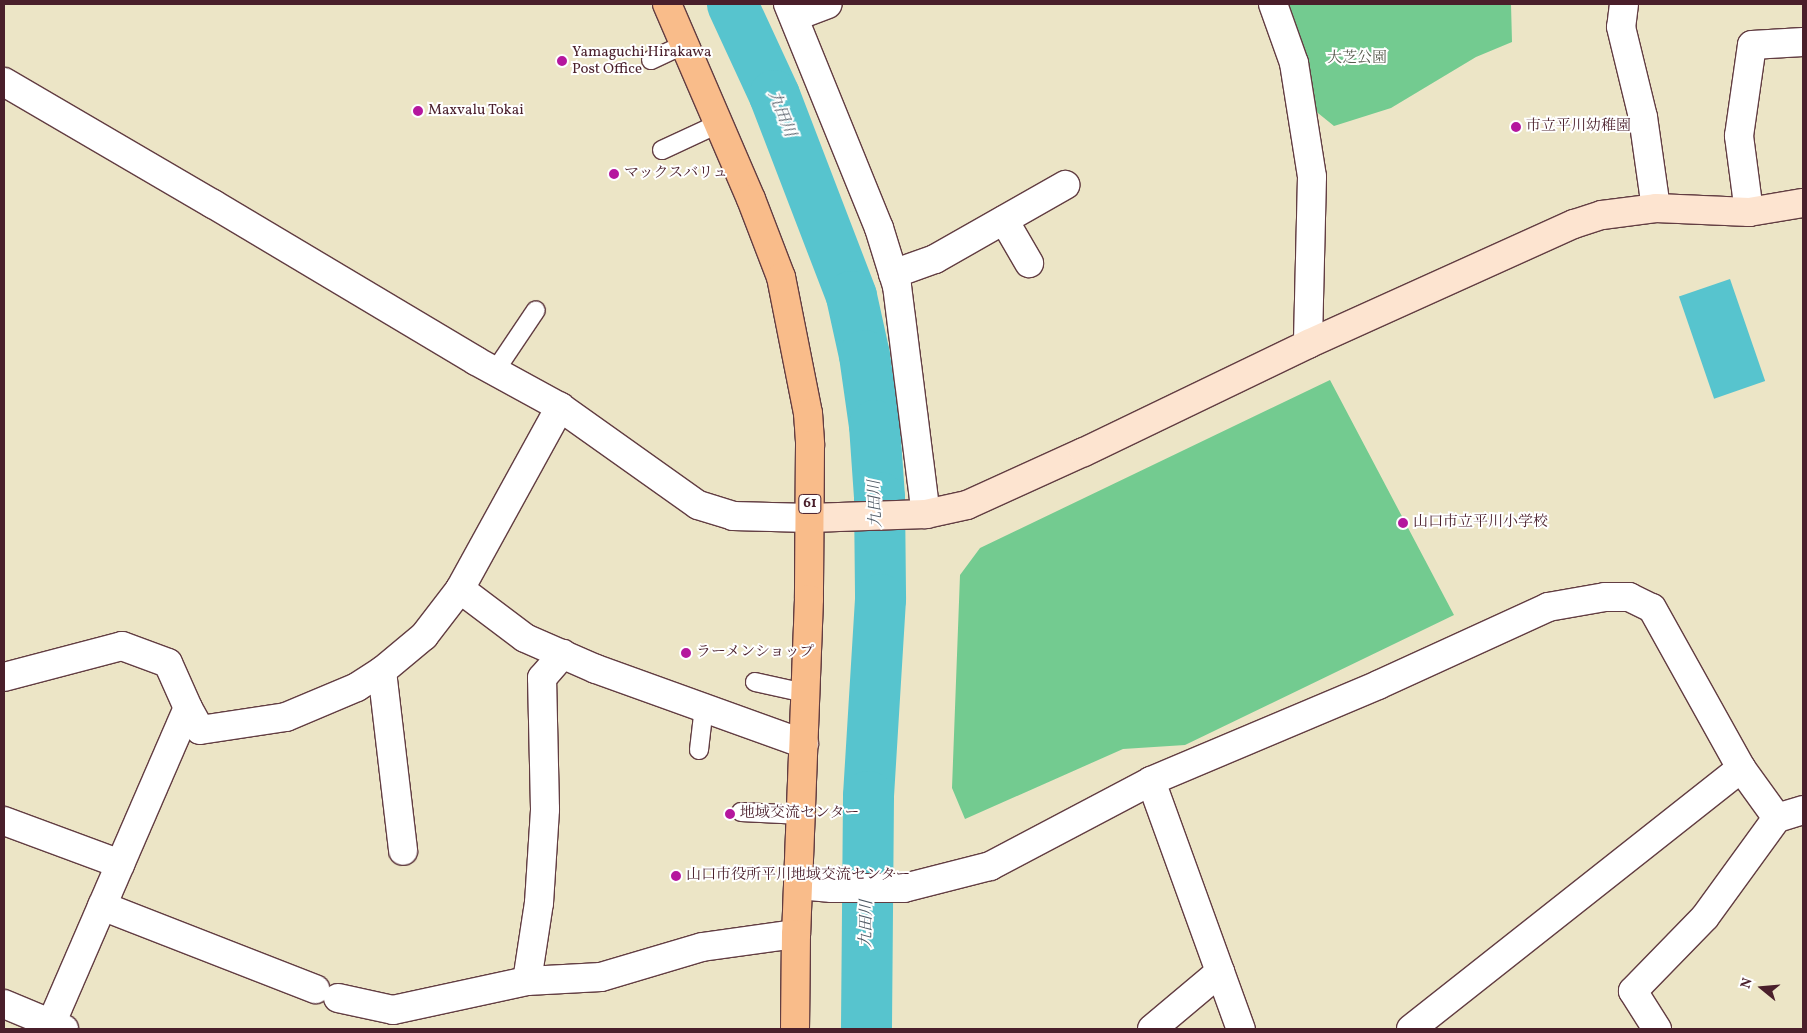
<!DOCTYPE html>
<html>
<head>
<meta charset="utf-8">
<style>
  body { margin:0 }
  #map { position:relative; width:1807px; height:1033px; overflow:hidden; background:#ece5c6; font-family:Vollkorn,"Noto Serif JP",serif }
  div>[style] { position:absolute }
  .green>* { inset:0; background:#73cb90 }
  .water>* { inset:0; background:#57c4ce; transform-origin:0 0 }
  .river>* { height:51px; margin:-25.5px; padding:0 25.5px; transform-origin:25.5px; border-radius:25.5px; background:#57c4ce }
  .roads { filter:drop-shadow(1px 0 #623d42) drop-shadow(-1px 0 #623d42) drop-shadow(0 1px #623d42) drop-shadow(0 -1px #623d42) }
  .lane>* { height:18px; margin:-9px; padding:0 9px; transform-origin:9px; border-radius:9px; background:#fff }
  .street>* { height:28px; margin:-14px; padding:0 14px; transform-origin:14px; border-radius:14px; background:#fff }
  .secondary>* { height:28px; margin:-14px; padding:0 14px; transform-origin:14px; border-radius:14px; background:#fde4d0 }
  .primary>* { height:28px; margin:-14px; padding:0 14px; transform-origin:14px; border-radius:14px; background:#f9bc8a }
  .dots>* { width:14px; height:14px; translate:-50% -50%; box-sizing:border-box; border:2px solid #fff; border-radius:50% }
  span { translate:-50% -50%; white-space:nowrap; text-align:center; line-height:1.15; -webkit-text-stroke:4px #fff; paint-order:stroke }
  .shield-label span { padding:1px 4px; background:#fff; border:1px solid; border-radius:4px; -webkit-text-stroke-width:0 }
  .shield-label { font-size:14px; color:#4a1f2b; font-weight:700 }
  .poi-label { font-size:15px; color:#4a1f2b }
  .left { translate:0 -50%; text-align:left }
  .park-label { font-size:15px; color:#585b4e }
  .water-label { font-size:16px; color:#4f5964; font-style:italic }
  .frame { position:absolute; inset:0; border:5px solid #4a1f2b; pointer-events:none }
  .north { position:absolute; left:1737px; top:963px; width:50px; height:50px; -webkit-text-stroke:4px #fff; paint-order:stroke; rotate:287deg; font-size:14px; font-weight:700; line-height:20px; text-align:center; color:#4a1f2b }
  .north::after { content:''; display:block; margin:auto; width:18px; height:22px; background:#4a1f2b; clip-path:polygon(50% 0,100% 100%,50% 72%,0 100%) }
</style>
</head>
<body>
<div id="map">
  <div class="green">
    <div style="clip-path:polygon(1279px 4px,1511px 4px,1512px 42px,1476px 57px,1391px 108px,1334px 126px,1308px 105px)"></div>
    <div style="clip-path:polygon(1330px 380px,1454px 615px,1185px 745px,1123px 749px,965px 819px,952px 788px,960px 575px,980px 548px)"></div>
  </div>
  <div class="water">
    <div style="left:1730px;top:279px;width:108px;height:54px;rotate:71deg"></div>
  </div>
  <div class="river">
    <div style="left:732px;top:4px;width:100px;rotate:65.2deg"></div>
    <div style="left:774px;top:95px;width:215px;rotate:69deg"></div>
    <div style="left:851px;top:296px;width:60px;rotate:77.6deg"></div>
    <div style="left:864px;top:355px;width:71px;rotate:81.9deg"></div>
    <div style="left:874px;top:425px;width:72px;rotate:86deg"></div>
    <div style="left:879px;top:497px;width:102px;rotate:89.4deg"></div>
    <div style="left:880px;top:599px;width:197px;rotate:93.5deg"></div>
    <div style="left:868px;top:796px;width:233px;rotate:90.5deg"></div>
  </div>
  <div class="roads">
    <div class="lane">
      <div style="left:651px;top:60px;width:38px;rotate:-25deg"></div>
      <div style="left:662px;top:150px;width:62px;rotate:-24.9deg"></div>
      <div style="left:495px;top:371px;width:73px;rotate:-56.1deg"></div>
      <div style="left:755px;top:682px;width:51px;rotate:12.4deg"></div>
      <div style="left:699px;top:750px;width:43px;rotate:-83.4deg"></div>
      <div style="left:741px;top:812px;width:61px;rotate:2.8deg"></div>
    </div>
    <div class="street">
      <div style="left:788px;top:4px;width:242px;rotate:67.9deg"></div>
      <div style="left:879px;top:228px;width:61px;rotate:72.8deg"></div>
      <div style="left:897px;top:286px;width:230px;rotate:82.8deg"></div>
      <div style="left:1273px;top:4px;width:63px;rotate:70.4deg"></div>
      <div style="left:1294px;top:63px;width:115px;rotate:81deg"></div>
      <div style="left:1312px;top:177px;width:167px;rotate:91.4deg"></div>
      <div style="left:1624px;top:4px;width:23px;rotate:97deg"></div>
      <div style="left:1621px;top:27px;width:93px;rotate:76.3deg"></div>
      <div style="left:1643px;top:117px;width:92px;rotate:81.9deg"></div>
      <div style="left:794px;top:17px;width:36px;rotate:-21deg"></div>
      <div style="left:4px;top:82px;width:242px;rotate:30.3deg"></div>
      <div style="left:213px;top:204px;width:306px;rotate:30.8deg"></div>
      <div style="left:476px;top:361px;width:96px;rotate:28.7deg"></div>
      <div style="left:560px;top:407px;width:169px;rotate:35.4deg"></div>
      <div style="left:698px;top:505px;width:37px;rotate:17deg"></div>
      <div style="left:733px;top:516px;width:77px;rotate:1.5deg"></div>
      <div style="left:1749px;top:212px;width:77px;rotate:-97.5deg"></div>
      <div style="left:1739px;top:136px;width:92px;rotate:-81.9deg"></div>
      <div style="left:1752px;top:45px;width:51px;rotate:-3.4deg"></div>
      <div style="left:1004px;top:220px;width:50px;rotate:59.8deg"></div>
      <div style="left:893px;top:274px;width:45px;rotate:-19.7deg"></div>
      <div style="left:935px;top:259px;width:150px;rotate:-29.6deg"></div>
      <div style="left:460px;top:589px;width:208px;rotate:-61.2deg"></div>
      <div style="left:382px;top:671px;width:181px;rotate:83.3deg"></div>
      <div style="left:4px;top:677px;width:122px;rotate:-14.7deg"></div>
      <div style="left:122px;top:646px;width:49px;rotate:20.3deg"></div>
      <div style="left:168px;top:663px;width:49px;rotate:66deg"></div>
      <div style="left:188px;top:708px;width:25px;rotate:61deg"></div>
      <div style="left:200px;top:730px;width:87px;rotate:-8.6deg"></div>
      <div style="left:286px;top:717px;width:77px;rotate:-22.9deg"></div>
      <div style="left:357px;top:687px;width:30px;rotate:-33deg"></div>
      <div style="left:382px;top:671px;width:55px;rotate:-39.8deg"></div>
      <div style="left:424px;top:636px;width:59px;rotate:-52.5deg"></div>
      <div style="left:460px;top:589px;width:81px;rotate:37deg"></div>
      <div style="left:525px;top:638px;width:77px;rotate:23.6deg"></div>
      <div style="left:596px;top:669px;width:221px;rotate:19.8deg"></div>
      <div style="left:1151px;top:781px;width:264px;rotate:70.1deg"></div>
      <div style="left:4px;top:821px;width:124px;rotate:20.3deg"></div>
      <div style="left:798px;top:885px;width:34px;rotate:5deg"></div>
      <div style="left:832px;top:888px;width:72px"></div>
      <div style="left:904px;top:888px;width:89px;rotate:-14.3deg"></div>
      <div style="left:990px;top:866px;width:182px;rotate:-27.8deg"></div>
      <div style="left:1151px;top:781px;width:246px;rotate:-22.9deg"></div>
      <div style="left:1378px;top:685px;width:187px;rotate:-24.6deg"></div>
      <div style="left:1548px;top:607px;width:58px;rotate:-10deg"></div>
      <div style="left:1605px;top:597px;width:24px"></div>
      <div style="left:1629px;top:597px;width:25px;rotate:26deg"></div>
      <div style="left:1652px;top:608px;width:183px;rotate:60.9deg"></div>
      <div style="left:1741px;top:768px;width:62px;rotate:54.2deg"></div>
      <div style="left:1777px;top:818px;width:27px;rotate:-17deg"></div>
      <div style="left:102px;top:906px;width:229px;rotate:21.3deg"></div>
      <div style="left:527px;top:981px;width:79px;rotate:-81.3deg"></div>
      <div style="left:539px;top:903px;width:94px;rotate:-86.3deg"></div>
      <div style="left:545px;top:809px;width:131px;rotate:-91.3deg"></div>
      <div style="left:542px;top:678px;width:32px;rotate:-49deg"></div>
      <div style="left:338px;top:998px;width:56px;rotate:12.3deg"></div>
      <div style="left:393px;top:1010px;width:137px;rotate:-12.2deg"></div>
      <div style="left:527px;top:981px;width:74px;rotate:-3.1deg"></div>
      <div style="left:601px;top:977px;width:105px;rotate:-16.5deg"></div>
      <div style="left:702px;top:947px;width:95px;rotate:-7.9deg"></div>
      <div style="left:4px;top:1004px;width:65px;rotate:22.6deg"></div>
      <div style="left:51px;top:1024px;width:344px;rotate:-66.6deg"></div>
      <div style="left:1152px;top:1029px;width:89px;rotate:-40deg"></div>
      <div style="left:1411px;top:1029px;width:421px;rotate:-38.3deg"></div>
      <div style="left:1657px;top:1029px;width:45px;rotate:-122.3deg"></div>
      <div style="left:1633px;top:991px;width:103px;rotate:-45.8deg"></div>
      <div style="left:1705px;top:917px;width:122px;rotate:-54deg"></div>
    </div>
    <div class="secondary">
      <div style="left:810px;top:518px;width:116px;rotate:-2deg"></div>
      <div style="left:926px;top:514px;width:42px;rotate:-12.4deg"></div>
      <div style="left:967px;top:505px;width:128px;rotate:-24.4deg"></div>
      <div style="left:1084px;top:452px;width:249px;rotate:-25.7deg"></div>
      <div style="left:1308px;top:344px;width:292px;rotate:-24.3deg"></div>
      <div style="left:1574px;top:224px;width:29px;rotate:-18deg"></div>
      <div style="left:1602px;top:215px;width:54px;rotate:-7.4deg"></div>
      <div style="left:1656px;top:208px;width:93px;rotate:2.5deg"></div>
      <div style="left:1749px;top:212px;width:55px;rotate:-9.5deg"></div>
    </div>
    <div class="primary">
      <div style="left:667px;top:4px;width:212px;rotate:66.7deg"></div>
      <div style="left:751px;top:199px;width:84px;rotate:69deg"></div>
      <div style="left:781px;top:277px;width:139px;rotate:78.8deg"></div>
      <div style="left:808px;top:413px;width:32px;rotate:86deg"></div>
      <div style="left:810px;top:445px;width:154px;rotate:90.4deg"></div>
      <div style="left:809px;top:599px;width:335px;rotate:92.2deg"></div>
      <div style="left:796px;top:934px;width:95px;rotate:90.6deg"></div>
    </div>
  </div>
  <div class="dots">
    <div style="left:562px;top:61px;background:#b5179e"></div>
    <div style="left:418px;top:111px;background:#b5179e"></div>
    <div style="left:1516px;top:127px;background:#b5179e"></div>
    <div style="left:614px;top:174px;background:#b5179e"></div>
    <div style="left:1403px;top:523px;background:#b5179e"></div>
    <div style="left:686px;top:653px;background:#b5179e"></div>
    <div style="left:730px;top:814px;background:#b5179e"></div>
    <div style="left:676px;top:876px;background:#b5179e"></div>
  </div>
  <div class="shield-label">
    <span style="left:810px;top:504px">61</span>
  </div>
  <div class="poi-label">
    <span class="left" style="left:572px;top:61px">Yamaguchi Hirakawa<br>Post Office</span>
    <span class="left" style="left:428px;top:111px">Maxvalu Tokai</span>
    <span class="left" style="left:1526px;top:127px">市立平川幼稚園</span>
    <span class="left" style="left:624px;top:174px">マックスバリュ</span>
    <span class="left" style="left:1413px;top:523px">山口市立平川小学校</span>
    <span class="left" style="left:696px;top:653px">ラーメンショップ</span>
    <span class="left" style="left:740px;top:814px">地域交流センター</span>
    <span class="left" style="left:686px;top:876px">山口市役所平川地域交流センター</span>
  </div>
  <div class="park-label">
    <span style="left:1357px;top:59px">大芝公園</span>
  </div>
  <div class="water-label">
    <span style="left:781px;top:114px;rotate:68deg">九田川</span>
    <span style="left:876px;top:504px;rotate:-92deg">九田川</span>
    <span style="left:867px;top:924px;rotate:-89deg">九田川</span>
  </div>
  <div class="frame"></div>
  <div class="north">N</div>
</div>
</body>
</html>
